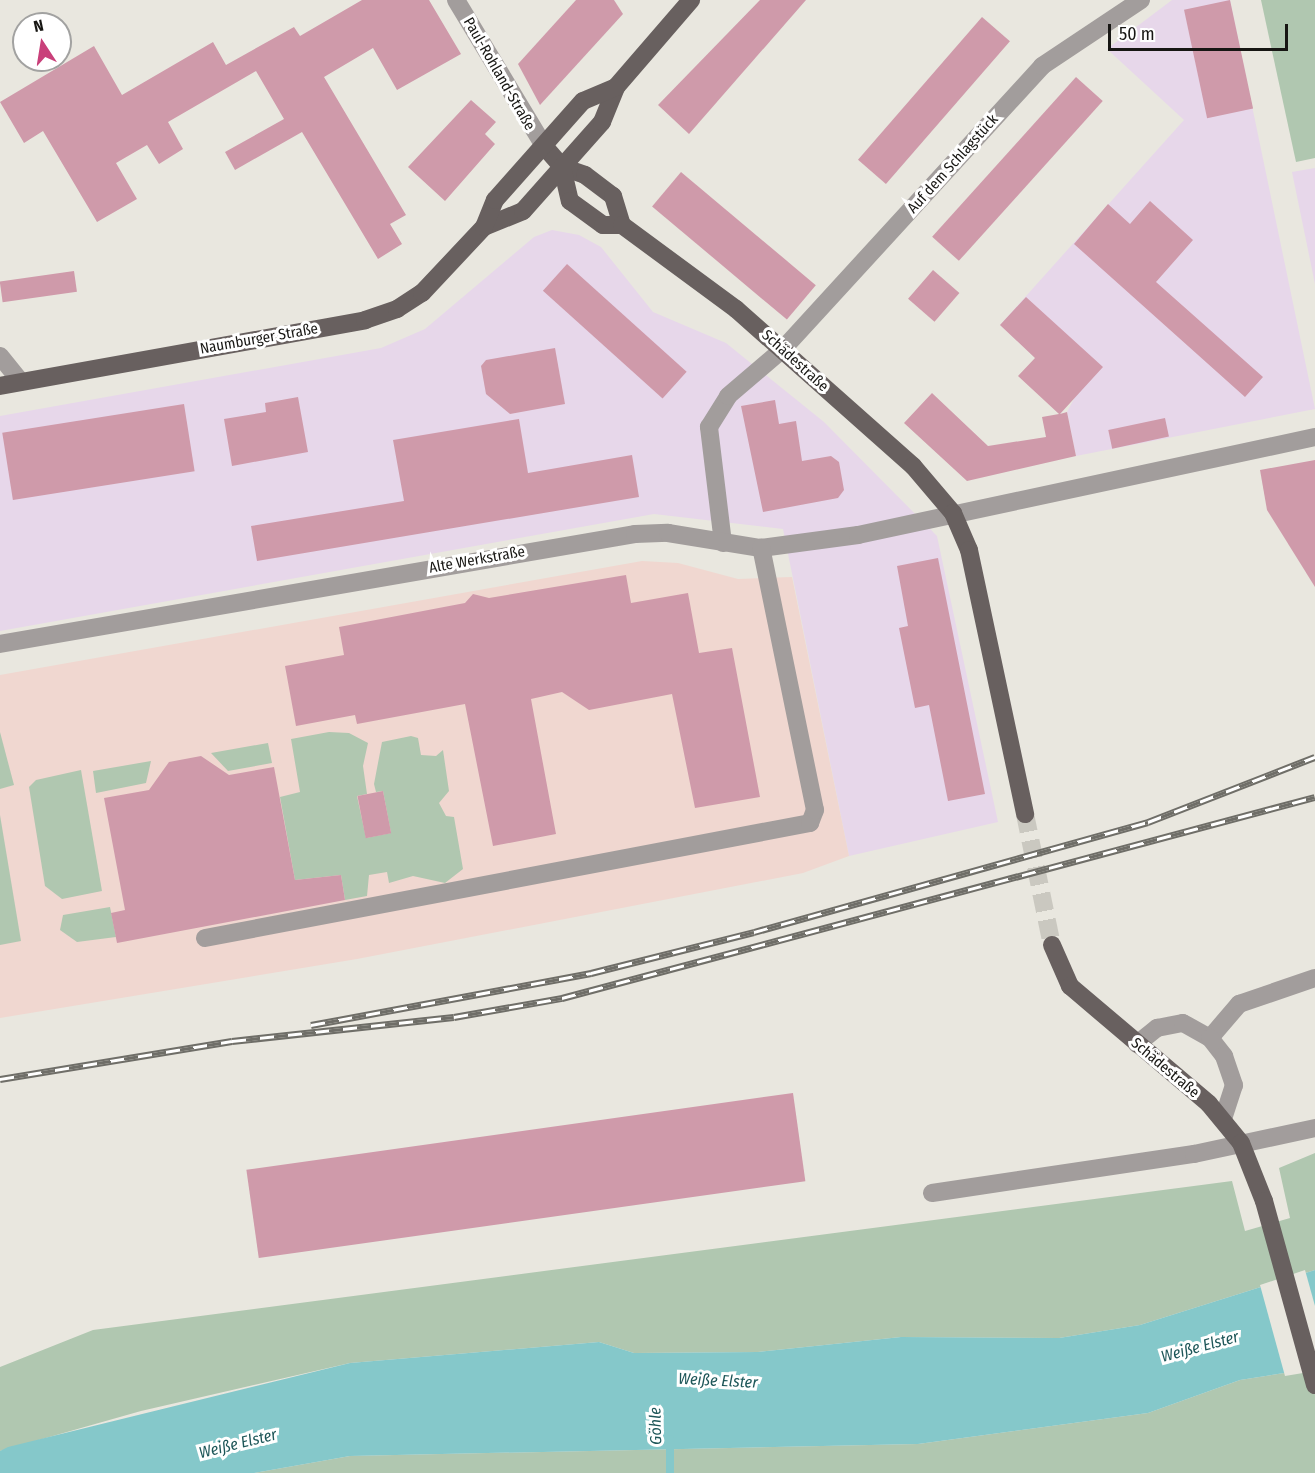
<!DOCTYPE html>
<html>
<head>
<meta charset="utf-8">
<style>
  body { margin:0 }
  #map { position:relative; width:1315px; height:1473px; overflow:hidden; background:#e9e7df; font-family:"Fira Sans Condensed",sans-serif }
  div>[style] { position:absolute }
  .commercial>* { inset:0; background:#e7d7ea }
  .education>* { inset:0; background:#f0d7d0 }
  .green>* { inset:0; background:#b0c7b0 }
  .water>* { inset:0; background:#85c8ca }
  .pier>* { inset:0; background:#e9e7df }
  .stream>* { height:8px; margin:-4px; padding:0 4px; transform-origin:4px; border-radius:4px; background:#85c8ca }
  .building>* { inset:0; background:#cf9aaa; transform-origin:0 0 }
  .major-tunnel>* { height:18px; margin-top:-9px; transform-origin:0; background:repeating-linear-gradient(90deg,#cac8c0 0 18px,transparent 0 27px) }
  .minor>* { height:18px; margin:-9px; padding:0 9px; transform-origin:9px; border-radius:9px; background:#a29d9c }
  .major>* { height:18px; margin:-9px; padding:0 9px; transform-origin:9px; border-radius:9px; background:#68605f }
  .rail>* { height:7px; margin-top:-3.5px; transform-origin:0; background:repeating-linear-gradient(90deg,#fff 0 14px,#6f6e68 0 28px); box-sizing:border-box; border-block:2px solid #6f6e68 }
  span { translate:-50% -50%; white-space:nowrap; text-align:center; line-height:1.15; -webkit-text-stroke:6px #fff; paint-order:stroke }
  .street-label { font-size:15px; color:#171613 }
  .water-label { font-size:16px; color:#1d5658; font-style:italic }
  .north { position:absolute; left:12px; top:12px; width:60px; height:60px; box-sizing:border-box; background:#fff; border:2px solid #a2a2a1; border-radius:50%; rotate:348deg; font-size:16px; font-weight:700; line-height:24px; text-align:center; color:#171613 }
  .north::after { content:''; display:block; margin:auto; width:21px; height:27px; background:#c9407a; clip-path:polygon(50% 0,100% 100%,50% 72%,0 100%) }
  .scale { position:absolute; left:1108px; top:24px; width:180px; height:27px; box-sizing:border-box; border:3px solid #171613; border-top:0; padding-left:8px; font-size:18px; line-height:21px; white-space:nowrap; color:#171613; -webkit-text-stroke:4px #fff; paint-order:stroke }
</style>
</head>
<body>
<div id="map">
  <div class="commercial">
    <div style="clip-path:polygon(1172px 0,1230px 0,1315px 409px,1076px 456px,1067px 412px,1076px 395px,1000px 325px,1184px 120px,1107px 49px)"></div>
    <div style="clip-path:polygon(1315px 168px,1315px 284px,1292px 172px)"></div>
    <div style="clip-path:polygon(552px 230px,579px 235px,601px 247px,653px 312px,726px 343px,824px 422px,937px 536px,998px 822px,849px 856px,783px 529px,654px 514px,0 631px,0 416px,381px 348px,425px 329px,534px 237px)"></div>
  </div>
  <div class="education">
    <div style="clip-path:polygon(642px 561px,678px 563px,738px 579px,792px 577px,849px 856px,803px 873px,357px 959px,0 1018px,0 675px)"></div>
  </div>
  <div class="green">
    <div style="clip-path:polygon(1261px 0,1315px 0,1315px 158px,1296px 162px)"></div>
    <div style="clip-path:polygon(0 732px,14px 785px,0 789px)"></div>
    <div style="clip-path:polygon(329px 732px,349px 733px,368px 743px,363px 766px,367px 794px,357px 796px,366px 838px,391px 833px,383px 791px,376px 792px,374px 784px,382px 742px,411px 736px,418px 738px,421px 755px,436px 756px,443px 750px,449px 791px,439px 803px,446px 816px,454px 817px,463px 869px,445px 883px,413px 876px,389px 883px,387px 872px,369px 875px,367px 896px,345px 900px,341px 875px,295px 880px,280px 797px,300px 792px,291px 739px)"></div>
    <div style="clip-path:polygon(268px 743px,272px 763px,228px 771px,211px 753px)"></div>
    <div style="clip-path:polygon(151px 761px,146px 783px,96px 793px,93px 771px)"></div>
    <div style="clip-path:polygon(81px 770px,102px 891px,62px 899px,45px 886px,29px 787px,36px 780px)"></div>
    <div style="clip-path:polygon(0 815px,21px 941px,0 945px)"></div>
    <div style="clip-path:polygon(110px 907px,116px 937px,77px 942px,60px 930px,63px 915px)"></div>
    <div style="clip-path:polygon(1315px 1153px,1315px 1270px,1140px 1325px,1059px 1338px,901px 1337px,758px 1352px,634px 1353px,599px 1342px,350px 1363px,141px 1411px,0 1451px,0 1367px,93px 1330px,1232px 1181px,1245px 1231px,1290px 1218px,1279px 1168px)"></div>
    <div style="clip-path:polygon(1315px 1368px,1315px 1473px,254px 1473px,350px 1456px,918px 1444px,1148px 1413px,1240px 1380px)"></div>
  </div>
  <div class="water">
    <div style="clip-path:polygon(1315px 1270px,1315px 1368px,1240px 1380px,1148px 1413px,918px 1444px,350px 1456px,254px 1473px,0 1473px,0 1451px,8px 1447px,350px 1363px,599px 1342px,634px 1353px,758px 1352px,901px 1337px,1059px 1338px,1140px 1325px)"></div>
  </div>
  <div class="pier">
    <div style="clip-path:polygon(1305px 1270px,1315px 1306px,1315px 1371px,1285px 1376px,1260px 1285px)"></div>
  </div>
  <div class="stream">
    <div style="left:670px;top:1439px;width:34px;rotate:90deg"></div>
  </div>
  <div class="building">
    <div style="clip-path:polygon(362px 0,429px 0,461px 54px,397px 90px,373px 48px,324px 77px,406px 215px,390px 224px,402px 244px,378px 259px,302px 132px,235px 170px,225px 152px,284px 119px,256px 71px,168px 122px,183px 149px,159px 164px,147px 145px,116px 163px,137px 199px,97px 222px,43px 131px,24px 143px,0 102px,94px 46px,122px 95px,213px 42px,226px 65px,294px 27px,300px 36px)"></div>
    <div style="clip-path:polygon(576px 0,614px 0,623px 14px,540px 105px,518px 64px)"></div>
    <div style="clip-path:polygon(760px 0,806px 0,689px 134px,658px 105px)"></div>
    <div style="left:1230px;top:0;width:111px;height:47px;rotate:78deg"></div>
    <div style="left:982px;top:17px;width:37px;height:189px;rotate:41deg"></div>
    <div style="left:1076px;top:77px;width:36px;height:215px;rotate:42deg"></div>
    <div style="clip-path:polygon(471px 100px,496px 122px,485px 134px,495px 144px,445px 201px,408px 167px)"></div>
    <div style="left:681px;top:172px;width:176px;height:45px;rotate:40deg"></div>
    <div style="clip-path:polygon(1150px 201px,1193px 240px,1156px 282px,1263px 377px,1245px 397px,1074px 244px,1108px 204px,1130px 224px)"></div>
    <div style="left:567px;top:264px;width:161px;height:36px;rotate:42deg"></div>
    <div style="left:933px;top:270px;width:35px;height:38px;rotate:41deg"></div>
    <div style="left:74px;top:271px;width:21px;height:75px;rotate:82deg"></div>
    <div style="clip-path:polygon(1026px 297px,1103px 367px,1060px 414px,1067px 412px,1076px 456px,967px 481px,904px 423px,932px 393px,988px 446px,1046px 437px,1042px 417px,1059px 414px,1018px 376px,1035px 358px,1000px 325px)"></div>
    <div style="clip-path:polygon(555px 348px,565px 404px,510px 414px,486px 394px,481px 366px,486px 360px)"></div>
    <div style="clip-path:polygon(298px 397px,308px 452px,232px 466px,224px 419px,266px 412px,265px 403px)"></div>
    <div style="clip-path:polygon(775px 400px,779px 424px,796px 421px,802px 461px,831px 456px,839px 462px,844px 490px,838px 498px,763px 512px,741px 406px)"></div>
    <div style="left:184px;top:404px;width:68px;height:184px;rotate:81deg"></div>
    <div style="left:1165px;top:418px;width:19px;height:58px;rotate:78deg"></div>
    <div style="clip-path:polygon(519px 419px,528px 473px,632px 455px,639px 497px,257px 561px,251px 526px,404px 501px,393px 440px)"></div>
    <div style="clip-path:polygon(1315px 460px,1315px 587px,1267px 510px,1260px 470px)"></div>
    <div style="clip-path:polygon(938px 558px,985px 794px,948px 801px,929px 705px,915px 708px,899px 628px,908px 626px,897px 566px)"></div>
    <div style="clip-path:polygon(626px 575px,631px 603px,688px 593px,699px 653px,732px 648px,760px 797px,695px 808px,672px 694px,589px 710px,562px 692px,531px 699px,556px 834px,493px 846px,465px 704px,357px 724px,355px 715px,296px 726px,285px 666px,344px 655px,339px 627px,465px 603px,473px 594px,489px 598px)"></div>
    <div style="clip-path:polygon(201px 756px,229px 775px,274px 767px,295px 880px,341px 875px,345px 900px,117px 943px,111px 913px,125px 910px,104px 798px,149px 790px,169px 762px)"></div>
    <div style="left:383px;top:791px;width:43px;height:26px;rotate:79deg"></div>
    <div style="left:793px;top:1093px;width:89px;height:552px;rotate:82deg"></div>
  </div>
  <div class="major-tunnel">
    <div style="left:1025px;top:814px;width:134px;rotate:78.4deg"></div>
  </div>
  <div class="minor">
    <div style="left:456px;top:0;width:170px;rotate:58.9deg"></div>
    <div style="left:0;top:356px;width:33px;rotate:51deg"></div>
    <div style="left:723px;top:543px;width:117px;rotate:-96.9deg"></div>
    <div style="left:709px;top:427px;width:36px;rotate:-58deg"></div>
    <div style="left:728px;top:396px;width:72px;rotate:-40.5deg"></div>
    <div style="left:783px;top:349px;width:384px;rotate:-47.5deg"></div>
    <div style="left:1042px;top:66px;width:119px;rotate:-33.7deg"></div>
    <div style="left:0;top:644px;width:644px;rotate:-9.83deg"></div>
    <div style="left:635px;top:534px;width:33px;rotate:-2deg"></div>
    <div style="left:668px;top:533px;width:94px;rotate:9.2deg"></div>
    <div style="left:761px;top:548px;width:98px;rotate:-7.6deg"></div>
    <div style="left:858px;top:535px;width:467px;rotate:-12.1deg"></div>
    <div style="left:205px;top:938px;width:616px;rotate:-10.76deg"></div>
    <div style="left:810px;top:823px;width:14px;rotate:-69deg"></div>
    <div style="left:815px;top:810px;width:268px;rotate:-101.6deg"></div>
    <div style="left:1210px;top:1038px;width:45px;rotate:-49.5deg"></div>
    <div style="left:1239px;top:1004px;width:80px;rotate:-18.9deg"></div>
    <div style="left:1137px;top:1044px;width:26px;rotate:-39deg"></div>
    <div style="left:1157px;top:1028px;width:26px;rotate:-11deg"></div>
    <div style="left:1183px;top:1023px;width:31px;rotate:29deg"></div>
    <div style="left:1210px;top:1038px;width:23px;rotate:52deg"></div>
    <div style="left:1224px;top:1056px;width:31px;rotate:71deg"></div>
    <div style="left:1234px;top:1085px;width:36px;rotate:108deg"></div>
    <div style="left:932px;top:1193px;width:265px;rotate:-8.5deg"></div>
    <div style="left:1194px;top:1154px;width:124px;rotate:-12.1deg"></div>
  </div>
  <div class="major">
    <div style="left:544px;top:146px;width:28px;rotate:49deg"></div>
    <div style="left:562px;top:167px;width:24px;rotate:19deg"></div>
    <div style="left:585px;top:175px;width:35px;rotate:37deg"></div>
    <div style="left:613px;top:196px;width:30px;rotate:73deg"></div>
    <div style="left:562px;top:167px;width:35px;rotate:77deg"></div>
    <div style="left:570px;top:201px;width:41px;rotate:36deg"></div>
    <div style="left:603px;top:225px;width:19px"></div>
    <div style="left:622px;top:225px;width:142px;rotate:36.4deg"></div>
    <div style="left:736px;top:309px;width:237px;rotate:41.6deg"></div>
    <div style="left:913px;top:466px;width:62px;rotate:49.6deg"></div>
    <div style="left:953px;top:513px;width:40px;rotate:66.6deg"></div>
    <div style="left:969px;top:550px;width:270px;rotate:78deg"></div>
    <div style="left:484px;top:227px;width:42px;rotate:-22.3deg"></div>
    <div style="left:523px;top:211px;width:119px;rotate:-48.4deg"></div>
    <div style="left:602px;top:122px;width:38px;rotate:-68deg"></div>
    <div style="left:616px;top:87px;width:115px;rotate:-49.2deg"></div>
    <div style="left:0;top:386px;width:371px;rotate:-10.2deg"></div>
    <div style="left:365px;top:320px;width:34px;rotate:-19deg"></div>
    <div style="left:397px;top:309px;width:30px;rotate:-33deg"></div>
    <div style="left:422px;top:293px;width:91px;rotate:-46.8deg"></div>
    <div style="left:484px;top:227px;width:29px;rotate:-68deg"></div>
    <div style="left:495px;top:200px;width:132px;rotate:-48.4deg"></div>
    <div style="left:583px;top:101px;width:36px;rotate:-23deg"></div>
    <div style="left:1052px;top:945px;width:45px;rotate:66.3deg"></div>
    <div style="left:1070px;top:986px;width:182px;rotate:40.3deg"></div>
    <div style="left:1209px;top:1104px;width:50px;rotate:50.6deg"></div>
    <div style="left:1241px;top:1143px;width:62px;rotate:68.4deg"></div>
    <div style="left:1264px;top:1201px;width:191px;rotate:74.5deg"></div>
  </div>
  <div class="rail">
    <div style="left:311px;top:1025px;width:285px;rotate:-10.5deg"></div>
    <div style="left:591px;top:973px;width:168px;rotate:-14.1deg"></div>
    <div style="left:754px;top:932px;width:409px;rotate:-15.6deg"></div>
    <div style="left:1148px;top:822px;width:179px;rotate:-21.3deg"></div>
    <div style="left:0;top:1079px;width:235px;rotate:-9.3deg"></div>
    <div style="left:232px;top:1041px;width:223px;rotate:-6.2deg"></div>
    <div style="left:454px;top:1017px;width:110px;rotate:-10deg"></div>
    <div style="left:562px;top:998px;width:779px;rotate:-14.95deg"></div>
  </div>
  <div class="street-label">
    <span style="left:499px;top:74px;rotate:60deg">Paul-Rohland-Straße</span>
    <span style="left:953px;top:164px;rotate:-48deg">Auf dem Schlagstück</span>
    <span style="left:259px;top:339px;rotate:-10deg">Naumburger Straße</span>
    <span style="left:795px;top:361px;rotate:42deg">Schädestraße</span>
    <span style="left:477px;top:560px;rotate:-10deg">Alte Werkstraße</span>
    <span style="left:1165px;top:1068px;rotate:40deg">Schädestraße</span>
  </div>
  <div class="water-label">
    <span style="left:1200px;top:1347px;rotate:-15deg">Weiße Elster</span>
    <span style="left:718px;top:1381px;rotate:3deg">Weiße Elster</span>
    <span style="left:656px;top:1426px;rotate:-91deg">Göhle</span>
    <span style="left:238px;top:1444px;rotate:-14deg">Weiße Elster</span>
  </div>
  <div class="north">N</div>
  <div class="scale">50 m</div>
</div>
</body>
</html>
